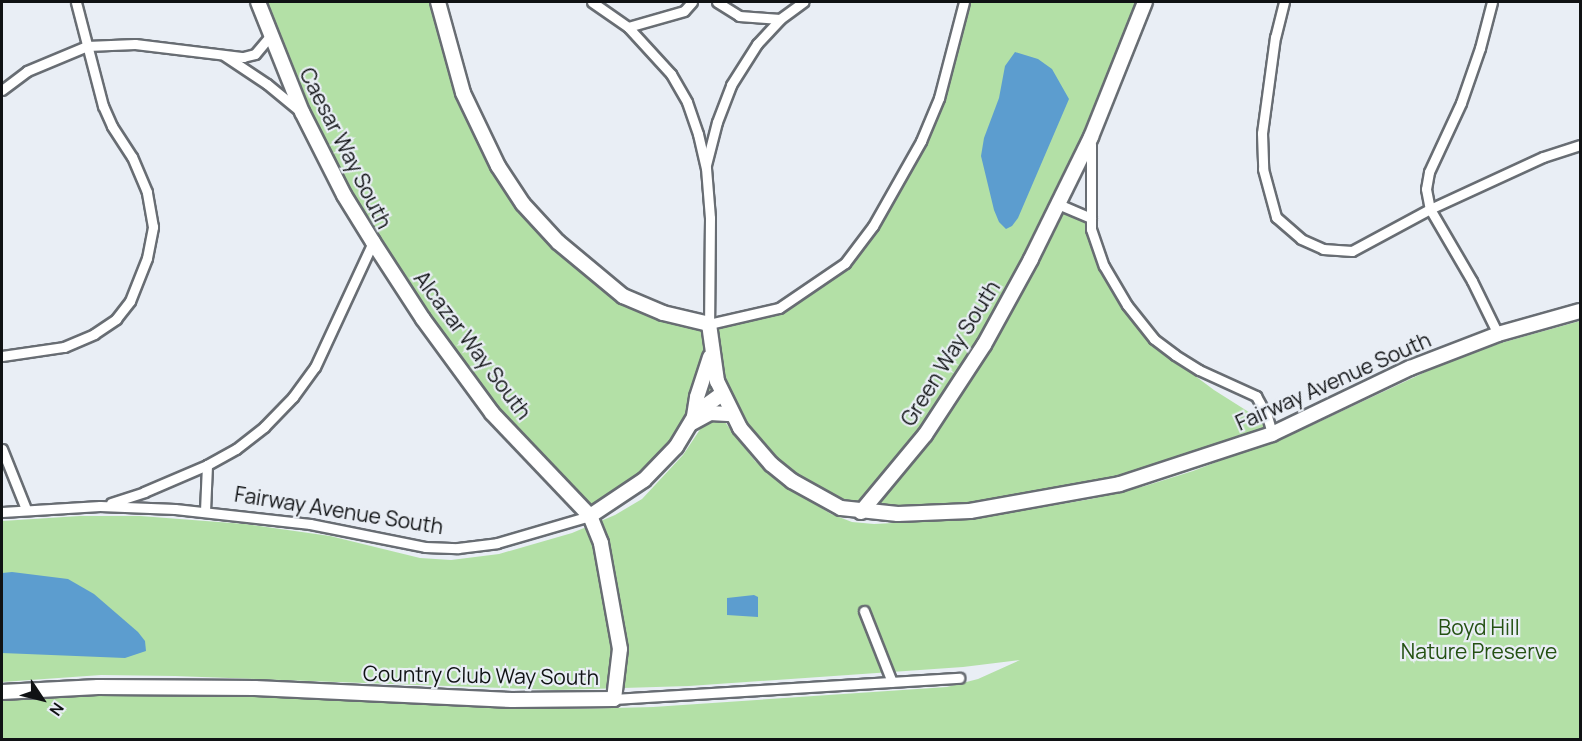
<!DOCTYPE html>
<html>
<head>
<meta charset="utf-8">
<style>
  body { margin:0 }
  #map { position:relative; width:1582px; height:741px; overflow:hidden; background:#e9eef5; font-family:Manrope,sans-serif }
  div>[style] { position:absolute }
  .green>* { inset:0; background:#b3e0a6 }
  .water>* { inset:0; background:#5c9dcf }
  .roads { filter:drop-shadow(2px 0 #686d73) drop-shadow(-2px 0 #686d73) drop-shadow(0 2px #686d73) drop-shadow(0 -2px #686d73) }
  .street>* { height:9px; margin:-4.5px; padding:0 4.5px; transform-origin:4.5px; border-radius:4.5px; background:#fff }
  .secondary>* { height:14px; margin:-7px; padding:0 7px; transform-origin:7px; border-radius:7px; background:#fff }
  span { translate:-50% -50%; white-space:nowrap; text-align:center; line-height:1.15; -webkit-text-stroke:4.5px #e9eef5; paint-order:stroke }
  .street-label { font-size:21px; color:#101214 }
  .park-label { font-size:21px; color:#245113 }
  .frame { position:absolute; inset:0; border:3px solid #101214; pointer-events:none }
  .north { position:absolute; left:12px; top:669px; width:60px; height:60px; -webkit-text-stroke:4px #e9eef5; paint-order:stroke; rotate:125deg; font-size:16px; font-weight:700; line-height:24px; text-align:center; color:#101214 }
  .north::after { content:''; display:block; margin:auto; width:21px; height:27px; background:#101214; clip-path:polygon(50% 0,100% 100%,50% 72%,0 100%) }
</style>
</head>
<body>
<div id="map">
  <div class="green">
    <div style="clip-path:polygon(263px 2px,433px 2px,453px 77px,549px 241px,583px 272px,620px 299px,704px 327px,720px 398px,676px 438px,641px 477px,591px 510px,496px 410px,427px 316px,349px 193px,308px 113px)"></div>
    <div style="clip-path:polygon(969px 2px,1140px 2px,1086px 135px,1026px 257px,980px 342px,921px 434px,864px 507px,843px 503px,811px 488px,778px 463px,746px 425px,724px 381px,717px 357px,715px 328px,774px 315px,790px 307px,825px 285px,850px 264px,884px 219px,926px 143px,952px 74px)"></div>
    <div style="clip-path:polygon(1061px 210px,1085px 221px,1100px 268px,1123px 307px,1151px 343px,1214px 390px,1263px 421px,1266px 431px,1118px 479px,969px 506px,876px 508px,930px 440px,989px 348px)"></div>
    <div style="clip-path:polygon(1580px 321px,1580px 739px,2px 739px,2px 701px,63px 696px,219px 694px,476px 706px,574px 709px,653px 707px,947px 687px,978px 679px,1020px 660px,963px 667px,689px 686px,557px 690px,175px 676px,101px 675px,2px 682px,2px 521px,80px 516px,140px 516px,245px 524px,330px 536px,420px 558px,451px 560px,499px 554px,572px 533px,615px 515px,642px 499px,683px 455px,703px 425px,717px 417px,724px 421px,755px 461px,778px 481px,831px 514px,852px 522px,874px 524px,972px 519px,1091px 499px,1145px 486px,1193px 471px,1308px 427px,1449px 361px,1501px 343px)"></div>
  </div>
  <div class="water">
    <div style="clip-path:polygon(1015px 52px,1038px 59px,1052px 69px,1069px 99px,1018px 218px,1012px 226px,1006px 229px,999px 222px,994px 210px,981px 156px,984px 138px,999px 98px,1005px 66px)"></div>
    <div style="clip-path:polygon(12px 572px,68px 579px,94px 594px,138px 632px,145px 641px,146px 651px,125px 658px,2px 653px,2px 573px)"></div>
    <div style="clip-path:polygon(754px 595px,758px 597px,758px 617px,727px 615px,727px 598px)"></div>
  </div>
  <div class="roads">
    <div class="street">
      <div style="left:592px;top:2px;width:44px;rotate:34.8deg"></div>
      <div style="left:628px;top:27px;width:58px;rotate:-15.9deg"></div>
      <div style="left:684px;top:11px;width:12px;rotate:-48deg"></div>
      <div style="left:717px;top:2px;width:26px;rotate:32deg"></div>
      <div style="left:739px;top:16px;width:41px;rotate:4.2deg"></div>
      <div style="left:1284px;top:2px;width:36px;rotate:104deg"></div>
      <div style="left:1275px;top:37px;width:97px;rotate:97.7deg"></div>
      <div style="left:1262px;top:133px;width:36px;rotate:88deg"></div>
      <div style="left:1263px;top:169px;width:50px;rotate:74.8deg"></div>
      <div style="left:1276px;top:217px;width:33px;rotate:41deg"></div>
      <div style="left:1301px;top:239px;width:24px;rotate:24deg"></div>
      <div style="left:1323px;top:249px;width:29px;rotate:4deg"></div>
      <div style="left:1352px;top:251px;width:89px;rotate:-28.3deg"></div>
      <div style="left:1430px;top:209px;width:124px;rotate:-24.7deg"></div>
      <div style="left:1543px;top:157px;width:39px;rotate:-18deg"></div>
      <div style="left:1492px;top:2px;width:48px;rotate:104.6deg"></div>
      <div style="left:1480px;top:48px;width:58px;rotate:109.1deg"></div>
      <div style="left:1461px;top:103px;width:76px;rotate:114.9deg"></div>
      <div style="left:1429px;top:172px;width:17px;rotate:100deg"></div>
      <div style="left:1426px;top:189px;width:20px;rotate:79deg"></div>
      <div style="left:1430px;top:209px;width:83px;rotate:59.7deg"></div>
      <div style="left:1472px;top:281px;width:59px;rotate:63.9deg"></div>
      <div style="left:628px;top:27px;width:64px;rotate:47.5deg"></div>
      <div style="left:671px;top:74px;width:32px;rotate:60deg"></div>
      <div style="left:687px;top:102px;width:34px;rotate:71deg"></div>
      <div style="left:698px;top:134px;width:35px;rotate:77deg"></div>
      <div style="left:706px;top:168px;width:50px;rotate:85.4deg"></div>
      <div style="left:710px;top:218px;width:106px;rotate:90.5deg"></div>
      <div style="left:709px;top:324px;width:72px;rotate:-12.9deg"></div>
      <div style="left:779px;top:308px;width:80px;rotate:-34.3deg"></div>
      <div style="left:845px;top:263px;width:46px;rotate:-52.9deg"></div>
      <div style="left:873px;top:226px;width:98px;rotate:-60.5deg"></div>
      <div style="left:921px;top:141px;width:47px;rotate:-67.3deg"></div>
      <div style="left:939px;top:98px;width:99px;rotate:-75.4deg"></div>
      <div style="left:225px;top:56px;width:50px;rotate:33.7deg"></div>
      <div style="left:267px;top:84px;width:44px;rotate:39.5deg"></div>
      <div style="left:2px;top:90px;width:31px;rotate:-37deg"></div>
      <div style="left:27px;top:71px;width:65px;rotate:-22.6deg"></div>
      <div style="left:87px;top:46px;width:48px;rotate:-2.4deg"></div>
      <div style="left:135px;top:44px;width:109px;rotate:6.9deg"></div>
      <div style="left:243px;top:57px;width:12px;rotate:-14deg"></div>
      <div style="left:255px;top:54px;width:23px;rotate:-50deg"></div>
      <div style="left:1091px;top:144px;width:85px;rotate:90deg"></div>
      <div style="left:1091px;top:229px;width:39px;rotate:71deg"></div>
      <div style="left:1104px;top:266px;width:45px;rotate:59.5deg"></div>
      <div style="left:1127px;top:305px;width:43px;rotate:51.5deg"></div>
      <div style="left:1154px;top:339px;width:26px;rotate:37deg"></div>
      <div style="left:1175px;top:355px;width:28px;rotate:32deg"></div>
      <div style="left:1199px;top:370px;width:63px;rotate:24.5deg"></div>
      <div style="left:1256px;top:396px;width:23px;rotate:61deg"></div>
      <div style="left:1267px;top:416px;width:19px;rotate:74deg"></div>
      <div style="left:706px;top:165px;width:44px;rotate:-75.7deg"></div>
      <div style="left:717px;top:122px;width:40px;rotate:-69deg"></div>
      <div style="left:731px;top:85px;width:49px;rotate:-57.6deg"></div>
      <div style="left:757px;top:44px;width:34px;rotate:-47deg"></div>
      <div style="left:780px;top:19px;width:29px;rotate:-36deg"></div>
      <div style="left:1058px;top:204px;width:36px;rotate:23deg"></div>
      <div style="left:2px;top:356px;width:63px;rotate:-8.3deg"></div>
      <div style="left:64px;top:347px;width:33px;rotate:-23deg"></div>
      <div style="left:94px;top:334px;width:27px;rotate:-34deg"></div>
      <div style="left:116px;top:319px;width:23px;rotate:-52deg"></div>
      <div style="left:130px;top:301px;width:46px;rotate:-68.4deg"></div>
      <div style="left:147px;top:258px;width:32px;rotate:-79deg"></div>
      <div style="left:153px;top:227px;width:36px;rotate:-100deg"></div>
      <div style="left:147px;top:192px;width:38px;rotate:-113deg"></div>
      <div style="left:132px;top:157px;width:37px;rotate:-123deg"></div>
      <div style="left:112px;top:126px;width:22px;rotate:-114deg"></div>
      <div style="left:103px;top:106px;width:107px;rotate:-104.6deg"></div>
      <div style="left:2px;top:449px;width:65px;rotate:68.2deg"></div>
      <div style="left:111px;top:503px;width:35px;rotate:-18deg"></div>
      <div style="left:144px;top:492px;width:69px;rotate:-23.2deg"></div>
      <div style="left:207px;top:465px;width:33px;rotate:-29deg"></div>
      <div style="left:236px;top:449px;width:36px;rotate:-38deg"></div>
      <div style="left:264px;top:427px;width:42px;rotate:-46deg"></div>
      <div style="left:293px;top:397px;width:37px;rotate:-54deg"></div>
      <div style="left:315px;top:367px;width:138px;rotate:-65.1deg"></div>
      <div style="left:205px;top:511px;width:46px;rotate:-87.5deg"></div>
      <div style="left:2px;top:512px;width:98px;rotate:-3.5deg"></div>
      <div style="left:100px;top:506px;width:75px;rotate:2.3deg"></div>
      <div style="left:175px;top:509px;width:136px;rotate:6.3deg"></div>
      <div style="left:310px;top:524px;width:117px;rotate:11.3deg"></div>
      <div style="left:425px;top:547px;width:33px;rotate:2deg"></div>
      <div style="left:458px;top:548px;width:39px;rotate:-7deg"></div>
      <div style="left:497px;top:543px;width:97px;rotate:-16.2deg"></div>
      <div style="left:864px;top:611px;width:76px;rotate:68.5deg"></div>
      <div style="left:614px;top:699px;width:346px;rotate:-3.5deg"></div>
    </div>
    <div class="secondary">
      <div style="left:438px;top:2px;width:94px;rotate:74.6deg"></div>
      <div style="left:463px;top:93px;width:81px;rotate:64.4deg"></div>
      <div style="left:498px;top:166px;width:45px;rotate:56.7deg"></div>
      <div style="left:523px;top:204px;width:52px;rotate:47.4deg"></div>
      <div style="left:558px;top:242px;width:85px;rotate:39.7deg"></div>
      <div style="left:623px;top:296px;width:43px;rotate:23deg"></div>
      <div style="left:663px;top:313px;width:47px;rotate:13.4deg"></div>
      <div style="left:709px;top:324px;width:58px;rotate:82deg"></div>
      <div style="left:717px;top:381px;width:52px;rotate:63.9deg"></div>
      <div style="left:740px;top:428px;width:48px;rotate:49.3deg"></div>
      <div style="left:771px;top:464px;width:27px;rotate:39deg"></div>
      <div style="left:792px;top:481px;width:56px;rotate:28.9deg"></div>
      <div style="left:841px;top:508px;width:57px;rotate:6deg"></div>
      <div style="left:898px;top:514px;width:72px;rotate:-2.4deg"></div>
      <div style="left:970px;top:511px;width:152px;rotate:-10.2deg"></div>
      <div style="left:1120px;top:484px;width:160px;rotate:-18.2deg"></div>
      <div style="left:1272px;top:434px;width:153px;rotate:-25.6deg"></div>
      <div style="left:1410px;top:368px;width:94px;rotate:-21.1deg"></div>
      <div style="left:1498px;top:334px;width:85px;rotate:-15.7deg"></div>
      <div style="left:694px;top:416px;width:19px;rotate:-81deg"></div>
      <div style="left:697px;top:397px;width:42px;rotate:-72deg"></div>
      <div style="left:692px;top:423px;width:21px;rotate:-29deg"></div>
      <div style="left:710px;top:413px;width:22px;rotate:3deg"></div>
      <div style="left:861px;top:512px;width:100px;rotate:-50.3deg"></div>
      <div style="left:925px;top:435px;width:108px;rotate:-56.8deg"></div>
      <div style="left:984px;top:345px;width:98px;rotate:-61.3deg"></div>
      <div style="left:1031px;top:259px;width:136px;rotate:-63.8deg"></div>
      <div style="left:1091px;top:137px;width:145px;rotate:-68.2deg"></div>
      <div style="left:590px;top:516px;width:65px;rotate:-33.7deg"></div>
      <div style="left:644px;top:480px;width:46px;rotate:-45.9deg"></div>
      <div style="left:676px;top:447px;width:41px;rotate:-59deg"></div>
      <div style="left:697px;top:412px;width:31px;rotate:-36deg"></div>
      <div style="left:2px;top:692px;width:96px;rotate:-3deg"></div>
      <div style="left:98px;top:687px;width:157px;rotate:0.4deg"></div>
      <div style="left:255px;top:688px;width:257px;rotate:2.7deg"></div>
      <div style="left:512px;top:700px;width:102px;rotate:-0.6deg"></div>
      <div style="left:614px;top:699px;width:50px;rotate:-83.2deg"></div>
      <div style="left:620px;top:649px;width:108px;rotate:-100.2deg"></div>
      <div style="left:601px;top:543px;width:29px;rotate:-112deg"></div>
      <div style="left:590px;top:516px;width:142px;rotate:-133.6deg"></div>
      <div style="left:492px;top:413px;width:117px;rotate:-126.3deg"></div>
      <div style="left:423px;top:319px;width:92px;rotate:-123deg"></div>
      <div style="left:373px;top:242px;width:55px;rotate:-121.7deg"></div>
      <div style="left:344px;top:195px;width:93px;rotate:-116.8deg"></div>
      <div style="left:302px;top:112px;width:118px;rotate:-111.8deg"></div>
    </div>
  </div>
  <div class="street-label">
    <span style="left:346px;top:148px;rotate:63deg">Caesar Way South</span>
    <span style="left:473px;top:345px;rotate:53deg">Alcazar Way South</span>
    <span style="left:950px;top:353px;rotate:-58deg">Green Way South</span>
    <span style="left:1333px;top:381px;rotate:-24deg">Fairway Avenue South</span>
    <span style="left:339px;top:510px;rotate:9deg">Fairway Avenue South</span>
    <span style="left:481px;top:675px;rotate:1deg">Country Club Way South</span>
  </div>
  <div class="park-label">
    <span style="left:1479px;top:639px">Boyd Hill<br>Nature Preserve</span>
  </div>
  <div class="frame"></div>
  <div class="north">N</div>
</div>
</body>
</html>
